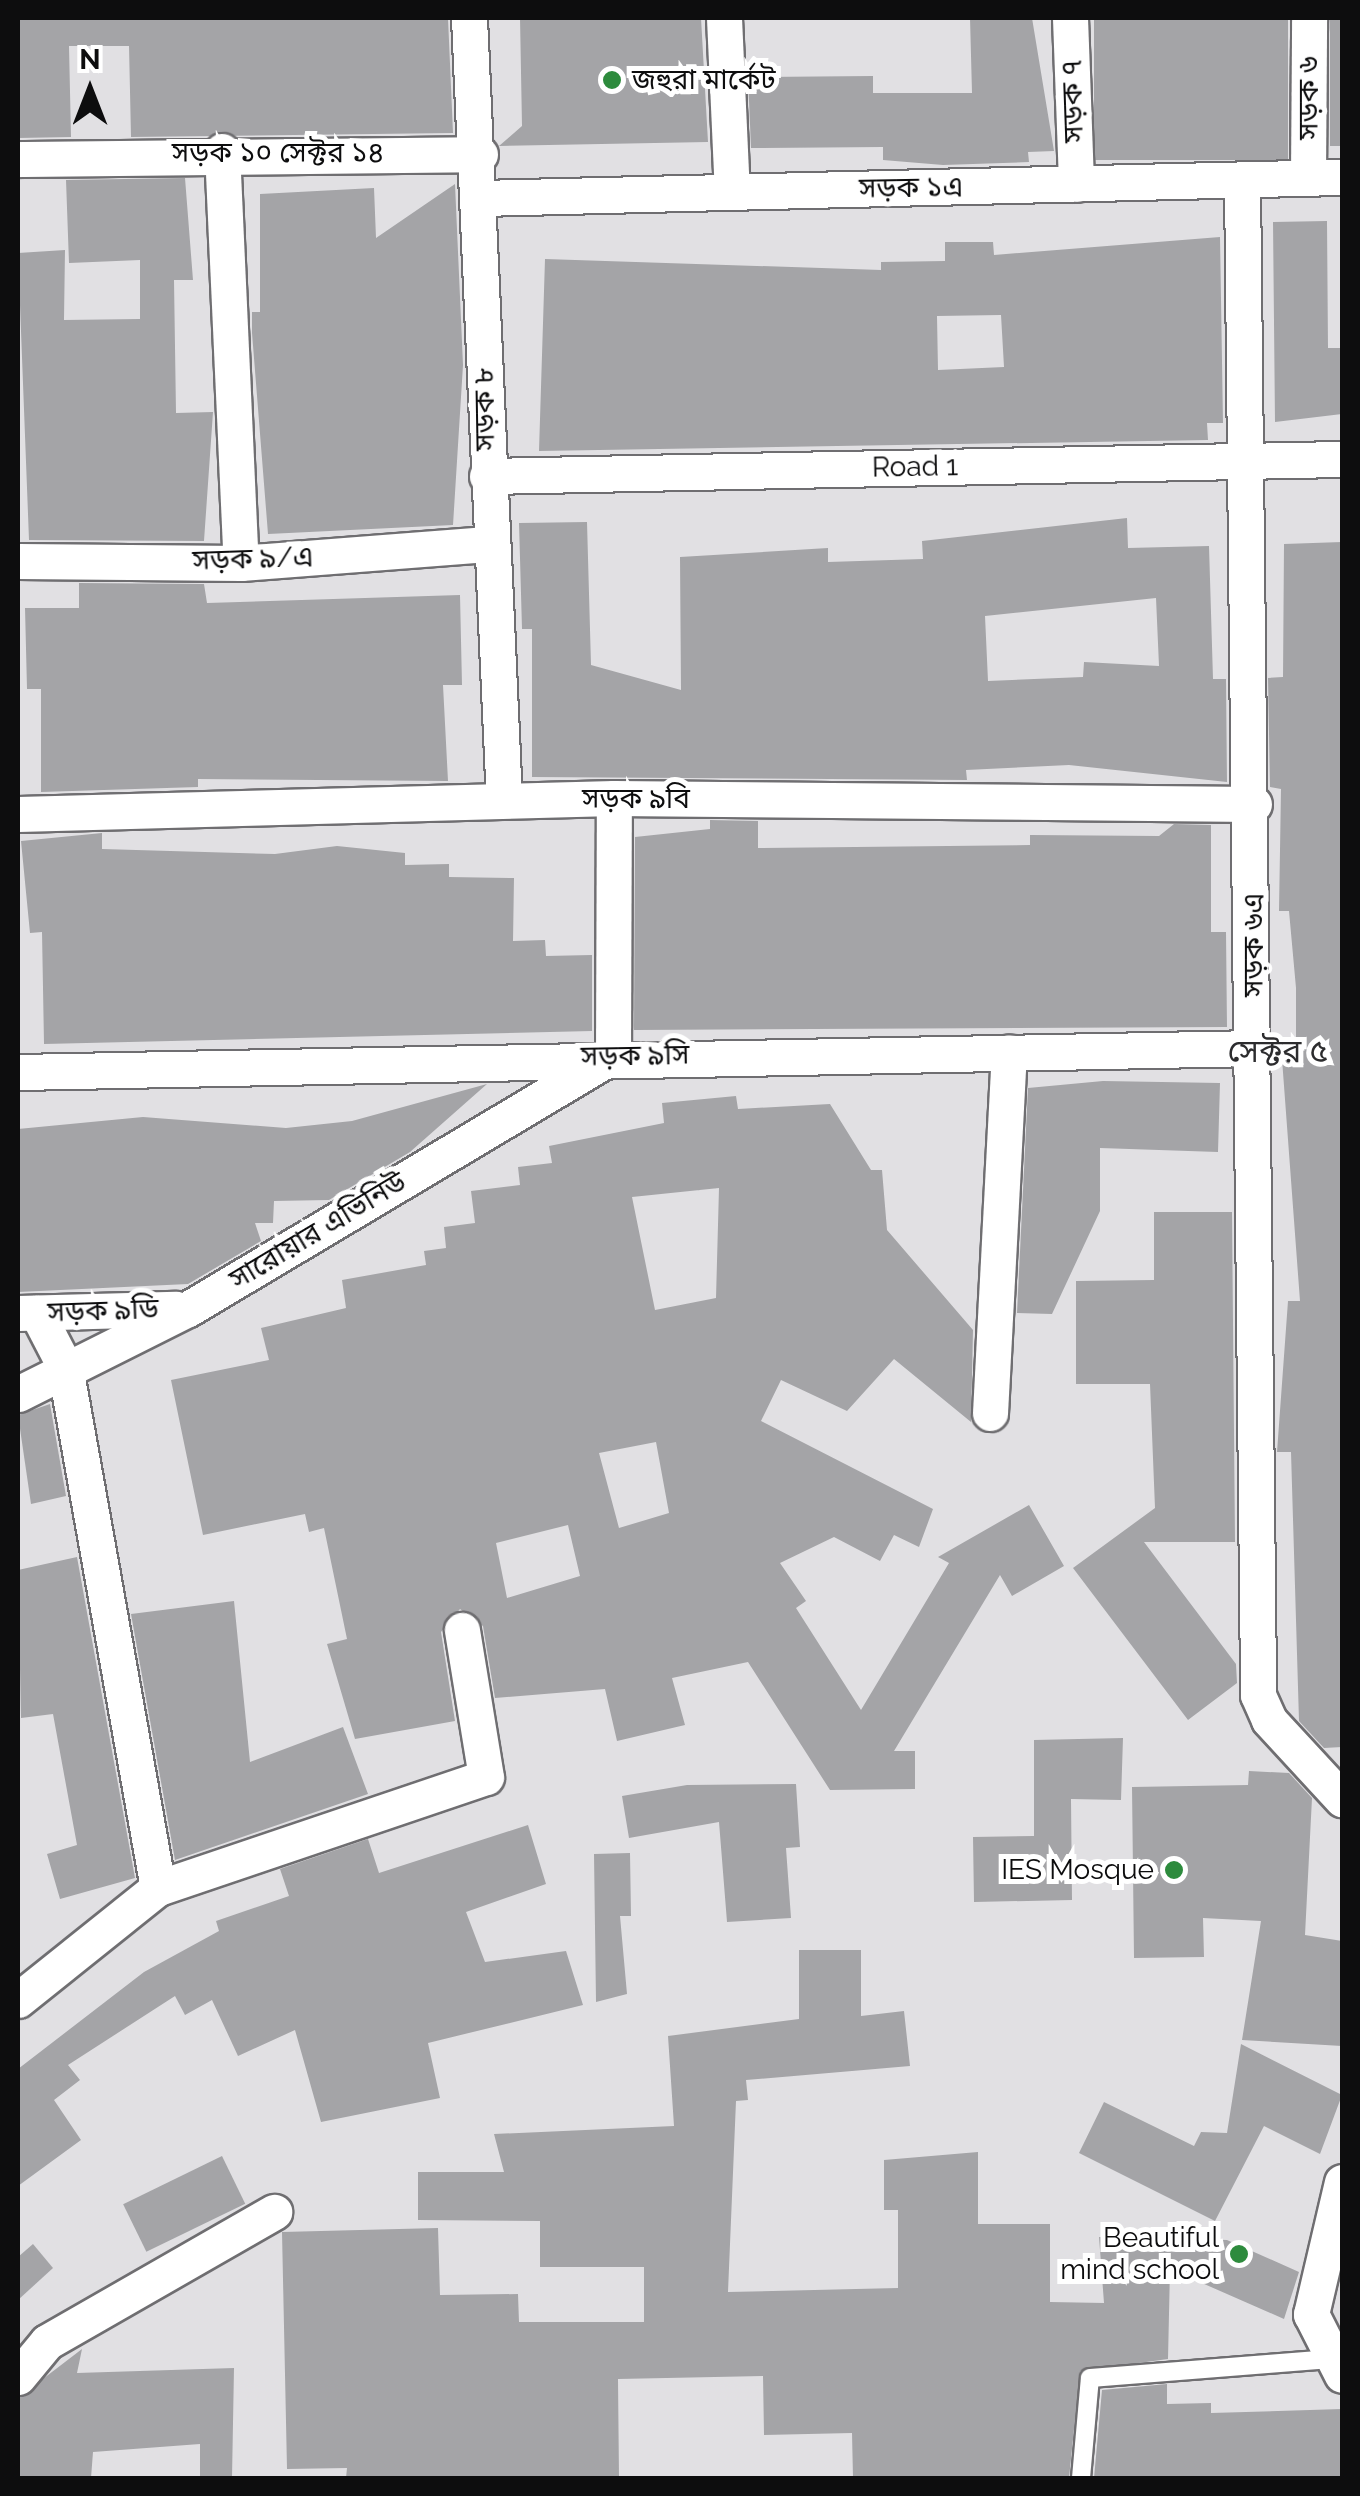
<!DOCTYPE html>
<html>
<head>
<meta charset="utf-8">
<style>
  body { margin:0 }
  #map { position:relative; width:1360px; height:2496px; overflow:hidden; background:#e1e0e3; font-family:Raleway,"Noto Sans Bengali",sans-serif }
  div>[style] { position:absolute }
  .building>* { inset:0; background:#a4a4a7; transform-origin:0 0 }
  .roads { filter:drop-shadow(2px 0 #6f6e71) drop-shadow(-2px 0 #6f6e71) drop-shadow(0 2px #6f6e71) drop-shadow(0 -2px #6f6e71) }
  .lane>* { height:18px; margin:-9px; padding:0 9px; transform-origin:9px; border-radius:9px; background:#fff }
  .street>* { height:35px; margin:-17.5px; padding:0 17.5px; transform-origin:17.5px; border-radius:17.5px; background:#fff }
  .dots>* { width:28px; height:28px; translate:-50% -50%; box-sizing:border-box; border:5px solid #fff; border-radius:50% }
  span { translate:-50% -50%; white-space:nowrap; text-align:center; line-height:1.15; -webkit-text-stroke:10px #fff; paint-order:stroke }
  .poi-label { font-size:28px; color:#0d0d0e }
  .left { translate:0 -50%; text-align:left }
  .right { translate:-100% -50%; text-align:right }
  .street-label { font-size:28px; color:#0d0d0e }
  .quarter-label { font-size:32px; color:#2c2c2e }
  .frame { position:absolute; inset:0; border:20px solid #0d0d0e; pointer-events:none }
  .north { position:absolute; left:40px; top:40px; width:100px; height:100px; -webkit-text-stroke:8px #fff; paint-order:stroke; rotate:0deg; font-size:28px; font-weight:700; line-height:40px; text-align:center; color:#0d0d0e }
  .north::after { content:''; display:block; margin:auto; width:35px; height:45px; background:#0d0d0e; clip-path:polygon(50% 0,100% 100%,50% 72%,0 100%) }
</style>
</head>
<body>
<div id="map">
  <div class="building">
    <div style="clip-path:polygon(19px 18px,448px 18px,453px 133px,131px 137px,129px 46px,69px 46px,71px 137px,18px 138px)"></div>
    <div style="clip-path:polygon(520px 18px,701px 18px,708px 142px,499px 146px,522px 126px)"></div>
    <div style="clip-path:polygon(970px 18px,1032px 18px,1054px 151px,1028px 152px,1029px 162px,943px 165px,883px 160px,883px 147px,751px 148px,748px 77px,873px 76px,873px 93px,972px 93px)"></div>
    <div style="left:1094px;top:18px;width:194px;height:142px"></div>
    <div style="left:1330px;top:18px;width:12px;height:128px"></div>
    <div style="clip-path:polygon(185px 178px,193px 280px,174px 280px,176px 413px,213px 412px,204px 541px,29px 540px,18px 253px,65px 250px,64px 320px,140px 319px,140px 260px,69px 263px,66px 180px)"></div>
    <div style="clip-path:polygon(455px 184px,463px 365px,453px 525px,268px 534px,252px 333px,252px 312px,260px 312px,260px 194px,374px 188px,376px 238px)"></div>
    <div style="clip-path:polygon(1327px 221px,1328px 348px,1342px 348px,1342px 414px,1275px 422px,1273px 222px)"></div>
    <div style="clip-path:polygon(evenodd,1220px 237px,1223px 423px,1207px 423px,1208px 440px,539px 451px,545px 259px,881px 270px,881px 262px,945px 261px,945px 242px,993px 242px,994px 255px,1220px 237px,1001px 315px,1004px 367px,938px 370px,937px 316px,1001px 315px)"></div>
    <div style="clip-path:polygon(evenodd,1127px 518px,1128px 548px,1209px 546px,1213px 679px,1226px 679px,1227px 782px,1069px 765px,966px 770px,967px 780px,532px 777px,532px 629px,522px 629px,519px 523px,587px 522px,591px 665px,681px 690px,680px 557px,828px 548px,828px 562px,923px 559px,922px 541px,1127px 518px,1156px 598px,1159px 666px,1084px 662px,1083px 677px,988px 681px,985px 616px,1156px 598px)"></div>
    <div style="clip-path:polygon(1342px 542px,1342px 1747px,1324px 1748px,1299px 1721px,1291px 1452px,1277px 1452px,1288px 1301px,1300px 1301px,1282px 1059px,1296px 1059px,1296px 988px,1289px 911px,1279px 911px,1281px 789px,1270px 787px,1268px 678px,1283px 677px,1284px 544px)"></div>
    <div style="clip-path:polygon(79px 583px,204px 584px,207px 603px,460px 595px,462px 685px,443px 685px,448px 781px,198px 779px,198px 787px,41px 792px,41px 689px,27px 689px,25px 608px,79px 608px)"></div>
    <div style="clip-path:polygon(710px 820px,758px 821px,758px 848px,1030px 845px,1030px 835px,1159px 836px,1174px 824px,1211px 825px,1211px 932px,1226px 932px,1227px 1027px,634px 1030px,635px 837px,710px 829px)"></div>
    <div style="clip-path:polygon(102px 833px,102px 849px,275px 854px,337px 846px,405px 853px,405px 865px,449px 864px,449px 877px,514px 878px,513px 941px,545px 940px,546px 956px,592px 955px,592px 1031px,44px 1044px,42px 932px,30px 933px,21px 841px)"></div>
    <div style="clip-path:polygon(1103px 1081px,1220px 1083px,1218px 1152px,1100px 1148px,1100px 1211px,1052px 1314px,1017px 1313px,1028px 1088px)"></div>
    <div style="clip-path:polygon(487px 1084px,410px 1152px,329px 1200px,274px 1201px,273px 1223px,255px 1223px,261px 1241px,188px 1284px,18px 1292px,18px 1129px,143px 1117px,286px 1128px,352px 1121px)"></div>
    <div style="clip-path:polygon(evenodd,736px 1096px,738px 1109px,830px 1104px,871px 1170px,882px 1170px,887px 1230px,973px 1330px,971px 1422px,894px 1359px,847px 1411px,781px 1380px,761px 1421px,933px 1509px,919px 1547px,894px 1535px,880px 1561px,834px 1537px,780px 1563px,806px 1601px,796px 1608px,861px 1710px,949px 1563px,938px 1557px,1029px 1505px,1064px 1566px,1012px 1596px,1000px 1575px,894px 1751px,915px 1751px,915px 1789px,830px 1790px,748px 1662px,672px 1678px,685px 1725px,617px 1741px,605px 1689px,495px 1698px,483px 1626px,460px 1609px,441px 1632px,455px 1721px,355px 1739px,327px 1644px,347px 1639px,324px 1528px,309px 1532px,305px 1514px,203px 1535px,171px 1380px,269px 1360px,261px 1328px,346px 1308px,342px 1280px,426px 1265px,424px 1251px,446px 1248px,444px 1227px,475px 1223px,471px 1191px,520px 1185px,518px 1167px,552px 1163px,549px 1146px,664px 1123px,662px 1103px,736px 1096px,719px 1188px,716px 1298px,655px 1310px,632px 1197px,719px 1188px,736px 1096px,656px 1442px,669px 1513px,619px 1528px,599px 1453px,656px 1442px,736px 1096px,568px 1525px,580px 1576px,507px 1598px,496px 1543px,568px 1525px)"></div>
    <div style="clip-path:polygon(1154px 1212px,1232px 1212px,1235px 1542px,1144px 1542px,1236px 1664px,1237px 1683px,1188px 1720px,1073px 1568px,1155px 1508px,1150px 1384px,1076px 1384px,1076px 1281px,1154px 1280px)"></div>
    <div style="clip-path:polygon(50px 1404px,66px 1496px,31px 1504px,18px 1415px)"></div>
    <div style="clip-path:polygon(77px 1557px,135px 1878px,60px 1899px,47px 1854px,77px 1845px,53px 1714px,21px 1718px,18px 1570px)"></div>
    <div style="clip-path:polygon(234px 1601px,250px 1762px,343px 1727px,368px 1794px,175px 1860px,131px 1614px)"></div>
    <div style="clip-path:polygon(1123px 1738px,1121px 1800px,1071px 1799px,1072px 1900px,974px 1902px,973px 1837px,1034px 1836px,1034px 1740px)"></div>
    <div style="clip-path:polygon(1249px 1771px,1289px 1773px,1312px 1798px,1305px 1935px,1342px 1941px,1342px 2046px,1242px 2040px,1261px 1921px,1203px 1918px,1204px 1957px,1134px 1958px,1132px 1787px,1248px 1785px)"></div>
    <div style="clip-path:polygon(796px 1784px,800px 1847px,786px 1848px,791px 1918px,727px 1922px,719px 1822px,629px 1838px,622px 1796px,687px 1785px)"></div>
    <div style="clip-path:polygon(528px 1825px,546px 1884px,466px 1912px,485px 1962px,566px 1951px,583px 2005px,428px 2043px,440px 2098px,321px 2122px,295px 2030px,238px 2056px,212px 2000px,185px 2015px,175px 1996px,68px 2065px,80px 2080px,54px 2100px,81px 2140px,18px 2186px,18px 2069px,144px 1972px,219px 1931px,216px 1921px,289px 1896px,280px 1869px,368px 1839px,379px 1873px)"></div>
    <div style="clip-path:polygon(630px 1853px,631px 1916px,620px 1916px,627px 1994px,596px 2002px,594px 1854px)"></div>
    <div style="clip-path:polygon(799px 1950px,861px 1950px,861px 2016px,904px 2011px,910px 2066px,746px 2080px,748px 2100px,736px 2101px,728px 2292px,898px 2288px,898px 2210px,884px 2210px,884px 2160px,978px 2152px,978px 2224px,1050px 2224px,1050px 2302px,1104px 2303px,1099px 2237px,1227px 2240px,1299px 2272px,1284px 2319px,1170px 2269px,1168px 2359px,1080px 2371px,1069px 2478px,853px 2478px,852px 2433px,764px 2435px,763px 2376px,618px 2379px,619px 2478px,346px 2478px,347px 2468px,287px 2469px,282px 2232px,438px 2228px,440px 2295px,518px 2294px,519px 2322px,644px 2322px,644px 2267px,540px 2267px,540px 2221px,418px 2220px,418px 2172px,504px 2172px,494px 2134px,674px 2126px,668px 2036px,799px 2019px)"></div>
    <div style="clip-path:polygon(1241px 2044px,1342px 2095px,1320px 2154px,1264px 2126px,1215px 2221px,1079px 2153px,1104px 2102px,1194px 2146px,1201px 2132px,1227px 2133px)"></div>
    <div style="left:222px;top:2156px;width:53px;height:110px;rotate:64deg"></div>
    <div style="clip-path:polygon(33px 2244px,53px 2268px,18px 2300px,18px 2257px)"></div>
    <div style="clip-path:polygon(82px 2349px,77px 2373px,234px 2368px,232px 2478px,200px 2478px,200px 2444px,93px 2452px,91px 2478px,18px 2478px,18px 2398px)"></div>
    <div style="clip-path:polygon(1167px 2384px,1167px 2404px,1211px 2403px,1211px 2413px,1342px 2409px,1342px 2478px,1094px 2478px,1102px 2390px)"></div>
  </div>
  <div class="roads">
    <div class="lane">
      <div style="left:1081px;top:2478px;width:100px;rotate:-84.9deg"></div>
      <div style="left:1090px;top:2378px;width:245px;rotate:-4.5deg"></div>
    </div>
    <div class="street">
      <div style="left:469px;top:18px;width:783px;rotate:87.44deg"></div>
      <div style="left:724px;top:18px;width:174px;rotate:87.4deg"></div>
      <div style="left:1070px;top:18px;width:166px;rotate:87.9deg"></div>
      <div style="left:222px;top:151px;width:412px;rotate:87.4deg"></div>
      <div style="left:18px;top:159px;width:462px;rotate:-0.6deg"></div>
      <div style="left:1308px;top:178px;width:160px;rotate:-89.6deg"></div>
      <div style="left:1242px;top:180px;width:1515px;rotate:89.39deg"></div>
      <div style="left:1258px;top:1695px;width:27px;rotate:66deg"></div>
      <div style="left:1269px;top:1720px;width:108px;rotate:47.3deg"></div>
      <div style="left:480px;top:198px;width:862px;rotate:-1.4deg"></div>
      <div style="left:487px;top:476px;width:855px;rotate:-1.14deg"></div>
      <div style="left:18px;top:561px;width:223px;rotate:0.5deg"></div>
      <div style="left:241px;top:563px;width:247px;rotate:-4.4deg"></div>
      <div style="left:18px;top:814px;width:596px;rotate:-1.54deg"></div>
      <div style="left:614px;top:798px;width:640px;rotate:0.54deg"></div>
      <div style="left:18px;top:1072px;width:1235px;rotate:-1.11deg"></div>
      <div style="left:18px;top:1313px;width:158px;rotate:-1.5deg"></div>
      <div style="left:18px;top:1394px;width:190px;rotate:-26.6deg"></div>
      <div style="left:188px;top:1309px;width:495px;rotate:-30.8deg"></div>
      <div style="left:613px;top:1056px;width:258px;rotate:-89.8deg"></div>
      <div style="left:990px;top:1413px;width:361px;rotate:-87deg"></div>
      <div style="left:158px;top:1888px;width:346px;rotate:-18.7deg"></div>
      <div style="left:486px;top:1777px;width:149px;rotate:-99.3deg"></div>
      <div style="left:18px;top:2000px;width:179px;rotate:-38.7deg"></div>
      <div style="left:158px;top:1888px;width:529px;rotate:-100.12deg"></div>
      <div style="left:65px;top:1367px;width:61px;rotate:-117.4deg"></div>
      <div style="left:1342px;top:2182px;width:136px;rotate:103.2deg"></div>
      <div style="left:1311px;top:2314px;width:68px;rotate:63.1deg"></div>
      <div style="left:18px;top:2377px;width:45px;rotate:-50.4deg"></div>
      <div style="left:47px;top:2342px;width:262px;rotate:-29.8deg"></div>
    </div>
  </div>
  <div class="dots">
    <div style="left:612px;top:80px;background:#2d8b3d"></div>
    <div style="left:1174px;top:1870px;background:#2d8b3d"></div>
    <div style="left:1239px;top:2254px;background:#2d8b3d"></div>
  </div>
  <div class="poi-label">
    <span class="left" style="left:632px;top:80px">জহুরা মার্কেট</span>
    <span class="right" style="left:1154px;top:1870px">IES Mosque</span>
    <span class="right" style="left:1219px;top:2254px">Beautiful<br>mind school</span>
  </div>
  <div class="street-label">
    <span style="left:1309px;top:98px;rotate:-90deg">সড়ক ৬</span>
    <span style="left:1073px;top:101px;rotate:-92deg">সড়ক ৭</span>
    <span style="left:278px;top:153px">সড়ক ১০ সেক্টর ১৪</span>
    <span style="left:911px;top:188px;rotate:-1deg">সড়ক ১এ</span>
    <span style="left:485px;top:409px;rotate:-91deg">সড়ক ৮</span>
    <span style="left:915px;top:467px;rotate:-1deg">Road 1</span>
    <span style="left:253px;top:559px;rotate:-2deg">সড়ক ৯/এ</span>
    <span style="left:636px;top:799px">সড়ক ৯বি</span>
    <span style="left:1254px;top:945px;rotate:-90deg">সড়ক ৬এ</span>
    <span style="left:635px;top:1056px;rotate:-1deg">সড়ক ৯সি</span>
    <span style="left:318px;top:1231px;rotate:-31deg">সারোয়ার এভিনিউ</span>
    <span style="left:103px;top:1311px;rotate:-2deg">সড়ক ৯ডি</span>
  </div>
  <div class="quarter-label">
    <span style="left:1278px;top:1051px">সেক্টর ৫</span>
  </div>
  <div class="frame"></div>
  <div class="north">N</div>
</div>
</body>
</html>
